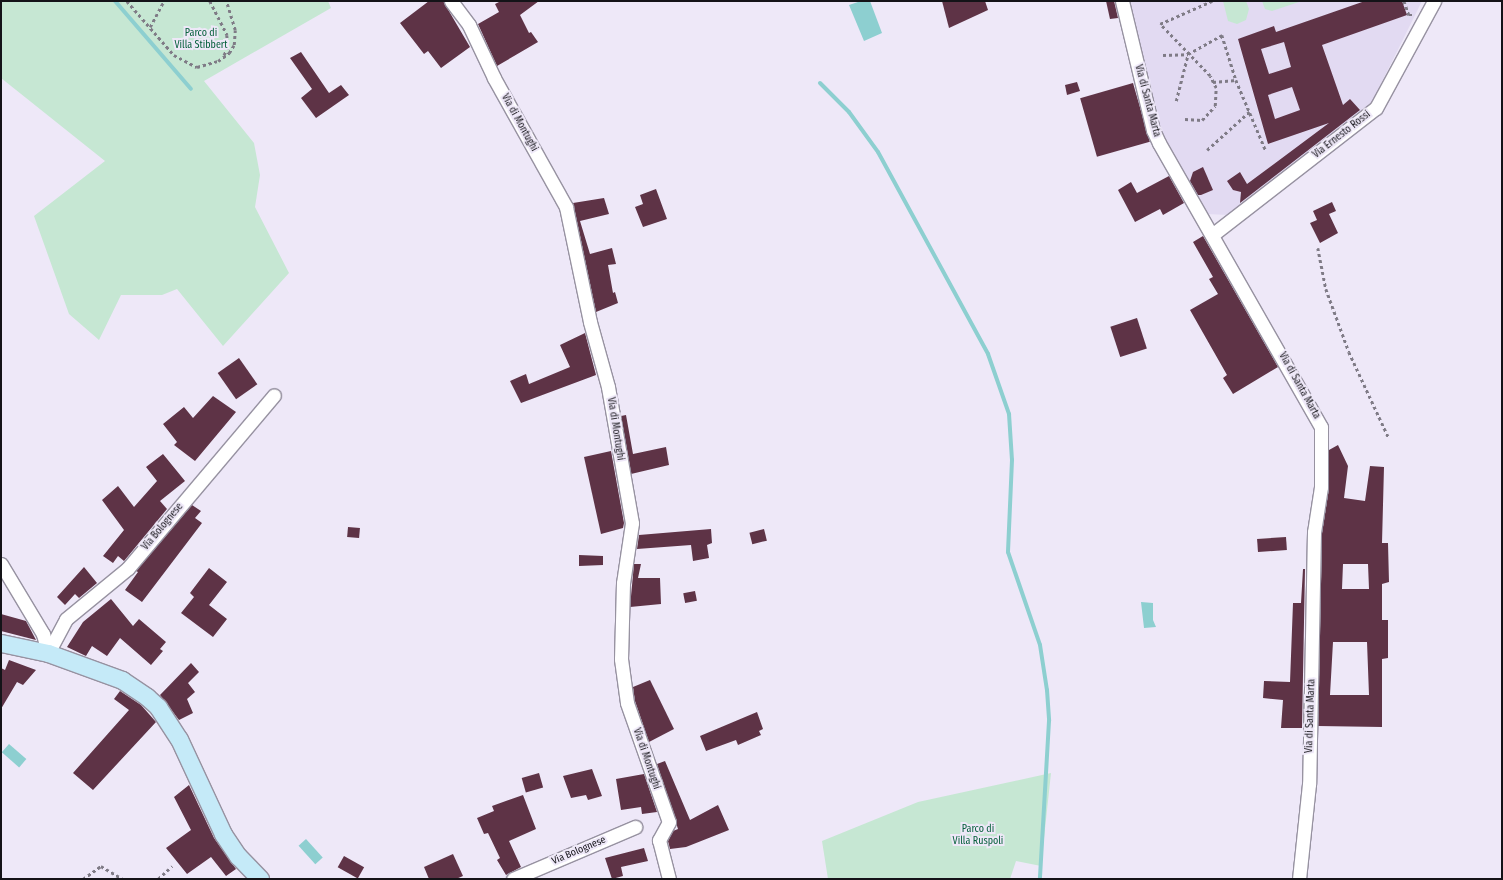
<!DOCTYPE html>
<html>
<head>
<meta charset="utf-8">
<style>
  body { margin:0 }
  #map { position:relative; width:1503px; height:880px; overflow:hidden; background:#eee8f8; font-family:"Fira Sans Condensed",sans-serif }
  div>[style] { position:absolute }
  .built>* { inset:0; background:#e2daf2 }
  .green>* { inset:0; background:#c6e7d3 }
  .water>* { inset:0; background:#8dcfd0; transform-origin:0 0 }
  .stream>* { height:4px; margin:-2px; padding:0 2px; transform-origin:2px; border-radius:2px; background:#8dcfd0 }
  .building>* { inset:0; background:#5e3346; transform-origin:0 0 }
  .path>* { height:2.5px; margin-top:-1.25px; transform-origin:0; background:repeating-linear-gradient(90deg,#7f7b86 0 3px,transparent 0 6px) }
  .roads { filter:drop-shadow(1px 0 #9792a1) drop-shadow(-1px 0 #9792a1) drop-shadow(0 1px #9792a1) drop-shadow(0 -1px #9792a1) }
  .minor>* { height:13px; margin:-6.5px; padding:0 6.5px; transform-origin:6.5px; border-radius:6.5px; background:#fff }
  .major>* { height:17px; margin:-8.5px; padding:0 8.5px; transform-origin:8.5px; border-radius:8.5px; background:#c5eaf8 }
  span { translate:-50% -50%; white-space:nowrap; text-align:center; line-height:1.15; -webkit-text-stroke:4px #eee8f8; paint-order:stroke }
  .park-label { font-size:10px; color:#045f3a }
  .street-label { font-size:10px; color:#141318 }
  .frame { position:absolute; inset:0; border:2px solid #141318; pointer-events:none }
</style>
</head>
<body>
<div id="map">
  <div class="built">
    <div style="clip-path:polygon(1128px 1px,1422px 1px,1371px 104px,1228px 215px,1207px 214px,1157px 128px)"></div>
  </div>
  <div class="green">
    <div style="clip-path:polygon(1px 1px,328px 1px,331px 8px,204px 81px,254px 143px,260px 175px,255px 207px,289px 273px,223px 346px,177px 289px,162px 295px,121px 295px,99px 340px,69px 314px,34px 216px,105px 161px,1px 78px)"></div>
    <div style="clip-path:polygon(1223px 1px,1246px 1px,1249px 9px,1246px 20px,1237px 24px,1228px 21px)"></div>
    <div style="clip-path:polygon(1262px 1px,1302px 1px,1272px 11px,1265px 9px)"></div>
    <div style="clip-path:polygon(1051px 773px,1041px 866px,1016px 861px,1010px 879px,828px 879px,822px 841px,918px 802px)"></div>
  </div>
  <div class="water">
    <div style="clip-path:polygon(861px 1px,870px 1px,882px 33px,864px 41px,849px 5px)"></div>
    <div style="clip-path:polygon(1141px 602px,1153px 603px,1153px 620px,1156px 627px,1144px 628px)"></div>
    <div style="left:9px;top:744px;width:23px;height:11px;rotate:41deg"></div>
    <div style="left:306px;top:839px;width:25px;height:10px;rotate:48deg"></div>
  </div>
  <div class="stream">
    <div style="left:115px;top:1px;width:116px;rotate:49.2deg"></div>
    <div style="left:820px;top:83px;width:41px;rotate:45deg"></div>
    <div style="left:849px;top:112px;width:49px;rotate:54.1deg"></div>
    <div style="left:878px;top:152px;width:230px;rotate:61.4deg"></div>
    <div style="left:988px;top:354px;width:64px;rotate:70.7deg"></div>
    <div style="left:1009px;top:414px;width:46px;rotate:86.3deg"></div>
    <div style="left:1012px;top:460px;width:92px;rotate:92.5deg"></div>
    <div style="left:1008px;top:552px;width:98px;rotate:71deg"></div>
    <div style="left:1040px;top:645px;width:46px;rotate:81.2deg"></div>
    <div style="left:1047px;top:690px;width:31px;rotate:86deg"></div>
    <div style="left:1049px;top:721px;width:158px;rotate:93.3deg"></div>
  </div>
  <div class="building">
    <div style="clip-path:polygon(429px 1px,443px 1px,470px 47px,441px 68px,428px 51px,424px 54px,400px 23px)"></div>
    <div style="clip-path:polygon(501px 1px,539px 1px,520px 15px,529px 33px,531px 32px,538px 42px,497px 66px,478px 24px,499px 12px,495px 4px)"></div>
    <div style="clip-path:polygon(942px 1px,985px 1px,988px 10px,949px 28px)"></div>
    <div style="clip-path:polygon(1106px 1px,1114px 1px,1118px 18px,1110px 19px)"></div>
    <div style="clip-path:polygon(evenodd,1365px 1px,1402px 1px,1407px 15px,1322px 45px,1343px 105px,1350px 99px,1360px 110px,1240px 203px,1241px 192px,1233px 190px,1227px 181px,1240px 172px,1247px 184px,1329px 123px,1268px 144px,1238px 39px,1274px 26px,1276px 32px,1365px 1px,1284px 42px,1291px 67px,1269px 74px,1261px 49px,1284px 42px,1365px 1px,1292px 87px,1300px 110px,1275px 119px,1268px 95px,1292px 87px)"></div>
    <div style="clip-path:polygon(301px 52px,329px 93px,341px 85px,349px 95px,316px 118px,301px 98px,312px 89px,290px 58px)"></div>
    <div style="clip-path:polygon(1077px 82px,1080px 91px,1067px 95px,1065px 85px)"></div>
    <div style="left:1133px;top:83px;width:61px;height:55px;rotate:74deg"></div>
    <div style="clip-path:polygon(1203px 167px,1213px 190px,1201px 195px,1198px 195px,1190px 181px,1193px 172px)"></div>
    <div style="clip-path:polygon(1169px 176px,1184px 203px,1163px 215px,1160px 209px,1135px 222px,1118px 190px,1131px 182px,1137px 193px)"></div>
    <div style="clip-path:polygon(656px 189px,667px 219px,643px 227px,635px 207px,643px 204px,640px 195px)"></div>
    <div style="clip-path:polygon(604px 198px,609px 214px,580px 221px,590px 254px,612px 248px,616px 264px,608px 265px,613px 293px,615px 292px,618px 303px,596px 312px,573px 203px)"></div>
    <div style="clip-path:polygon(1332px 202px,1336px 211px,1329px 214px,1338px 233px,1320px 243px,1310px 223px,1317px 220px,1313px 211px)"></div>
    <div style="clip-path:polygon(1203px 236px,1278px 367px,1233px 394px,1223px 378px,1227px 375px,1190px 310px,1218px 294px,1209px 279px,1213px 277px,1193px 242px)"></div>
    <div style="left:1137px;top:318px;width:32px;height:28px;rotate:72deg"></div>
    <div style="clip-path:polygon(585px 333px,596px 375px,521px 403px,510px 381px,526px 374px,529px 384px,570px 367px,560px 345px)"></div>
    <div style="left:239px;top:358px;width:32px;height:26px;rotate:55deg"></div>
    <div style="clip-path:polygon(213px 396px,236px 412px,195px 461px,174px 445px,177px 442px,163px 424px,184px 407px,193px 418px)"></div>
    <div style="clip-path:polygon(626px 415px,633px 454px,666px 447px,669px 465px,631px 474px,621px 416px)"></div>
    <div style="clip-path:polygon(evenodd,1338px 445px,1348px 466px,1344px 498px,1365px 501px,1370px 466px,1384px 467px,1382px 543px,1388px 543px,1389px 582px,1382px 584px,1382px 620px,1388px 620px,1388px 658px,1382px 659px,1382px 727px,1318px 726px,1322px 533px,1329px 488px,1329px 450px,1338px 445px,1343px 564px,1368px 564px,1369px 589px,1342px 589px,1343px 564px,1338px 445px,1333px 642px,1367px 642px,1369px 695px,1330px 695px,1333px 642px)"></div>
    <div style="clip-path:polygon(611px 451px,624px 523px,623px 528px,601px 534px,584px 457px)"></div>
    <div style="clip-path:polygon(163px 454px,185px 481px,160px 501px,167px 509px,124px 561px,118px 556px,113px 563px,103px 556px,124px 530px,102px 500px,118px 486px,134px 507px,157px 481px,146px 467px)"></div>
    <div style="clip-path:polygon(192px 505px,201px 511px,195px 518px,202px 523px,142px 602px,125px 590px,138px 572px,136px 571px)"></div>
    <div style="left:348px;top:527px;width:12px;height:10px;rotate:5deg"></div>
    <div style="clip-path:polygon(711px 529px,712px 543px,707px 545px,709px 558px,693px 561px,691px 545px,637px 549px,639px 535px)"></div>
    <div style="left:764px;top:529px;width:12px;height:15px;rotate:76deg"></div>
    <div style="left:1286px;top:537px;width:13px;height:29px;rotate:86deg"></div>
    <div style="clip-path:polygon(579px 555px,603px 556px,603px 565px,579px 566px)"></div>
    <div style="clip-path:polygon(634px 564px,641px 564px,638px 578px,660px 578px,661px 604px,630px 607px)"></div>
    <div style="clip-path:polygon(84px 567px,97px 583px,79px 598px,75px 594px,65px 605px,57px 597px)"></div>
    <div style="clip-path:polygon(209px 568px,227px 582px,209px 605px,227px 619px,213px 637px,181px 613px,194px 597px,190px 593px)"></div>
    <div style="clip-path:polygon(1303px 569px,1305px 569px,1302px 728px,1281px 728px,1283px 700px,1263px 698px,1264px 681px,1290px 682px,1293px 603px,1301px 603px)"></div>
    <div style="left:695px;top:591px;width:10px;height:12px;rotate:79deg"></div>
    <div style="clip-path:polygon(111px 599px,133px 626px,139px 619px,166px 642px,160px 649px,163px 651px,151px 665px,120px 638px,107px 656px,92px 646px,86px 656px,67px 647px,83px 622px)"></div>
    <div style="clip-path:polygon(1px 614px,26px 621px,36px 640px,1px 631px)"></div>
    <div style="clip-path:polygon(9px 660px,36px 670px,23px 685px,17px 682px,1px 709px,1px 668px,5px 670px)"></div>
    <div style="clip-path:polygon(191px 663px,199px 672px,188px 683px,195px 692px,187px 699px,193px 713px,179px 720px,160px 695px)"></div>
    <div style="clip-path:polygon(650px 680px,674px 729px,649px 742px,635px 701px,633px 687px)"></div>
    <div style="clip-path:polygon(120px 691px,141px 705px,156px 722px,93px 790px,73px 773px,129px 710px,114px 699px)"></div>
    <div style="clip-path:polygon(757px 712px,763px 729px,759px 731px,761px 735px,738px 745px,736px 740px,706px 751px,700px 736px)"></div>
    <div style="clip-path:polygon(665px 761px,690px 820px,718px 805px,729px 830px,686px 847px,670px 849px,668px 841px,673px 831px,678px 829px,657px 764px)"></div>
    <div style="clip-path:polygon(592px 769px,602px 796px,588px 800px,586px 795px,571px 798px,563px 776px)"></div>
    <div style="left:539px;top:773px;width:15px;height:18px;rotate:74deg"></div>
    <div style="clip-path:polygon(644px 774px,657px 812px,642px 814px,641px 807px,621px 810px,616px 779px)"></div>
    <div style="clip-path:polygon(189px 785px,214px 838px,236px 869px,226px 876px,211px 857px,187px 874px,166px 848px,191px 830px,174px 797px)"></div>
    <div style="clip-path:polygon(523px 795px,536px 829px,509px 841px,521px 867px,506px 875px,497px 860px,500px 858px,488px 833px,484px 834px,477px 818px,494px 811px,492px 806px)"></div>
    <div style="clip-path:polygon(644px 848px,648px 861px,621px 867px,623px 876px,612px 879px,605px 858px)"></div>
    <div style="clip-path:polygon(453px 854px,463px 876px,456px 879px,429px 879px,424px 867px)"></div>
    <div style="left:344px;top:856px;width:23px;height:13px;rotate:29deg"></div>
  </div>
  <div class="path">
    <div style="left:127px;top:1px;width:72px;rotate:49deg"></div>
    <div style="left:174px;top:55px;width:26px;rotate:28deg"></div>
    <div style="left:197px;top:67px;width:22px;rotate:-16deg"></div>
    <div style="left:218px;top:61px;width:14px;rotate:-36deg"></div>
    <div style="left:229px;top:53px;width:9px;rotate:-58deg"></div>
    <div style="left:234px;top:45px;width:15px;rotate:-86deg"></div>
    <div style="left:235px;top:30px;width:30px;rotate:-107deg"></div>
    <div style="left:210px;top:1px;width:38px;rotate:63deg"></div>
    <div style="left:227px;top:35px;width:12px;rotate:85deg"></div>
    <div style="left:228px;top:47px;width:10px;rotate:114deg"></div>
    <div style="left:1404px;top:1px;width:15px;rotate:70deg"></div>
    <div style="left:1409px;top:15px;width:4px"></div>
    <div style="left:150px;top:27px;width:30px;rotate:-62deg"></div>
    <div style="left:1163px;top:55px;width:25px;rotate:-2deg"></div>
    <div style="left:1188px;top:54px;width:39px;rotate:-29deg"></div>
    <div style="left:1222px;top:35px;width:47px;rotate:72.7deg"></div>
    <div style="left:1236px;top:80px;width:77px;rotate:67.1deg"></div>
    <div style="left:1213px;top:82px;width:23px;rotate:-5deg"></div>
    <div style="left:1176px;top:101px;width:49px;rotate:-75.7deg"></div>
    <div style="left:1185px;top:119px;width:17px;rotate:3deg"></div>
    <div style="left:1202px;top:120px;width:19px;rotate:-47deg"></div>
    <div style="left:1215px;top:106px;width:18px;rotate:-87deg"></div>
    <div style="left:1216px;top:88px;width:13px;rotate:-117deg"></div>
    <div style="left:1210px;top:76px;width:72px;rotate:-133.9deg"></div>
    <div style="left:1160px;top:24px;width:57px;rotate:-23.9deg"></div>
    <div style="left:1207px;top:150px;width:57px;rotate:-42.1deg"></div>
    <div style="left:1318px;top:248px;width:42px;rotate:79deg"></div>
    <div style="left:1326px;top:289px;width:67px;rotate:69.9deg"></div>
    <div style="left:1349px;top:352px;width:95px;rotate:65.1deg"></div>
    <div style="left:83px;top:879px;width:22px;rotate:-36deg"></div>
    <div style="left:101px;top:866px;width:26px;rotate:31deg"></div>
    <div style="left:158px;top:879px;width:19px;rotate:-43deg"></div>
  </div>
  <div class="roads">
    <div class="minor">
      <div style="left:451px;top:1px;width:30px;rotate:53deg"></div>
      <div style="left:469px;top:25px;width:59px;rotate:64.7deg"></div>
      <div style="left:494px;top:78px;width:148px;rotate:60.8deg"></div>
      <div style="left:566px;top:207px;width:117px;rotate:78.2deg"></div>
      <div style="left:590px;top:322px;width:67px;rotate:74.5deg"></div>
      <div style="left:608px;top:387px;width:138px;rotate:80deg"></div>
      <div style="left:632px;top:523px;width:61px;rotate:98.5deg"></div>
      <div style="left:623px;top:583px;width:76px;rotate:91.5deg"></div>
      <div style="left:621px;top:659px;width:44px;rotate:82.2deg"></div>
      <div style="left:627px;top:703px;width:126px;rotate:70.6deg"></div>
      <div style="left:669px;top:822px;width:21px;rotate:119deg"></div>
      <div style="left:659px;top:840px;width:40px;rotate:75.6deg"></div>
      <div style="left:1122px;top:1px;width:133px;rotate:76.5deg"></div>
      <div style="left:1153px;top:130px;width:14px;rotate:65deg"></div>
      <div style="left:1159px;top:143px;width:327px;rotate:60.3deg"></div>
      <div style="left:1321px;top:427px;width:60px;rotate:90deg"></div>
      <div style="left:1321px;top:487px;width:46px;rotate:98.8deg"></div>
      <div style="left:1314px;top:532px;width:252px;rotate:91.1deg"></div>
      <div style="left:1309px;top:784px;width:96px;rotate:96deg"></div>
      <div style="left:1212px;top:235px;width:207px;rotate:-37.8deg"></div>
      <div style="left:1376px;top:108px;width:122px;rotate:-61.5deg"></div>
      <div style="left:1px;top:564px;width:82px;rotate:59deg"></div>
      <div style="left:43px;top:634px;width:20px;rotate:75deg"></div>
      <div style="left:48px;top:653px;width:38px;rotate:-62deg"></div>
      <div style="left:66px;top:619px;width:80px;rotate:-39.4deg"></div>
      <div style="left:128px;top:568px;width:226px;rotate:-49.8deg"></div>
      <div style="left:513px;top:879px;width:133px;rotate:-23.1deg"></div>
    </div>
    <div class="major">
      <div style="left:1px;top:643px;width:48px;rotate:12deg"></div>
      <div style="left:48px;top:653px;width:79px;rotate:20deg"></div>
      <div style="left:122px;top:680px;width:30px;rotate:34deg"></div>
      <div style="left:147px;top:697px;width:15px;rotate:42deg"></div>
      <div style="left:158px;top:707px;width:38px;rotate:57deg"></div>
      <div style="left:179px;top:739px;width:105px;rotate:65.1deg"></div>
      <div style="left:223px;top:834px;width:27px;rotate:56deg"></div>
      <div style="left:238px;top:856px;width:32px;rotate:46deg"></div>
    </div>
  </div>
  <div class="park-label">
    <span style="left:201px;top:39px">Parco di<br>Villa Stibbert</span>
    <span style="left:978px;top:835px">Parco di<br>Villa Ruspoli</span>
  </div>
  <div class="street-label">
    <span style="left:1147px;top:101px;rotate:75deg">Via di Santa Marta</span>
    <span style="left:519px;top:123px;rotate:61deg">Via di Montughi</span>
    <span style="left:1342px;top:135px;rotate:-38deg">Via Ernesto Rossi</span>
    <span style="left:1299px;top:386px;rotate:61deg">Via di Santa Marta</span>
    <span style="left:615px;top:429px;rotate:81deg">Via di Montughi</span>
    <span style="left:163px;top:527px;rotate:-50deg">Via Bolognese</span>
    <span style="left:1311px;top:716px;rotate:-88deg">Via di Santa Marta</span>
    <span style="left:646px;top:759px;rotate:71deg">Via di Montughi</span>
    <span style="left:579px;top:851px;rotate:-23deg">Via Bolognese</span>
  </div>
  <div class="frame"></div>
</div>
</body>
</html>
